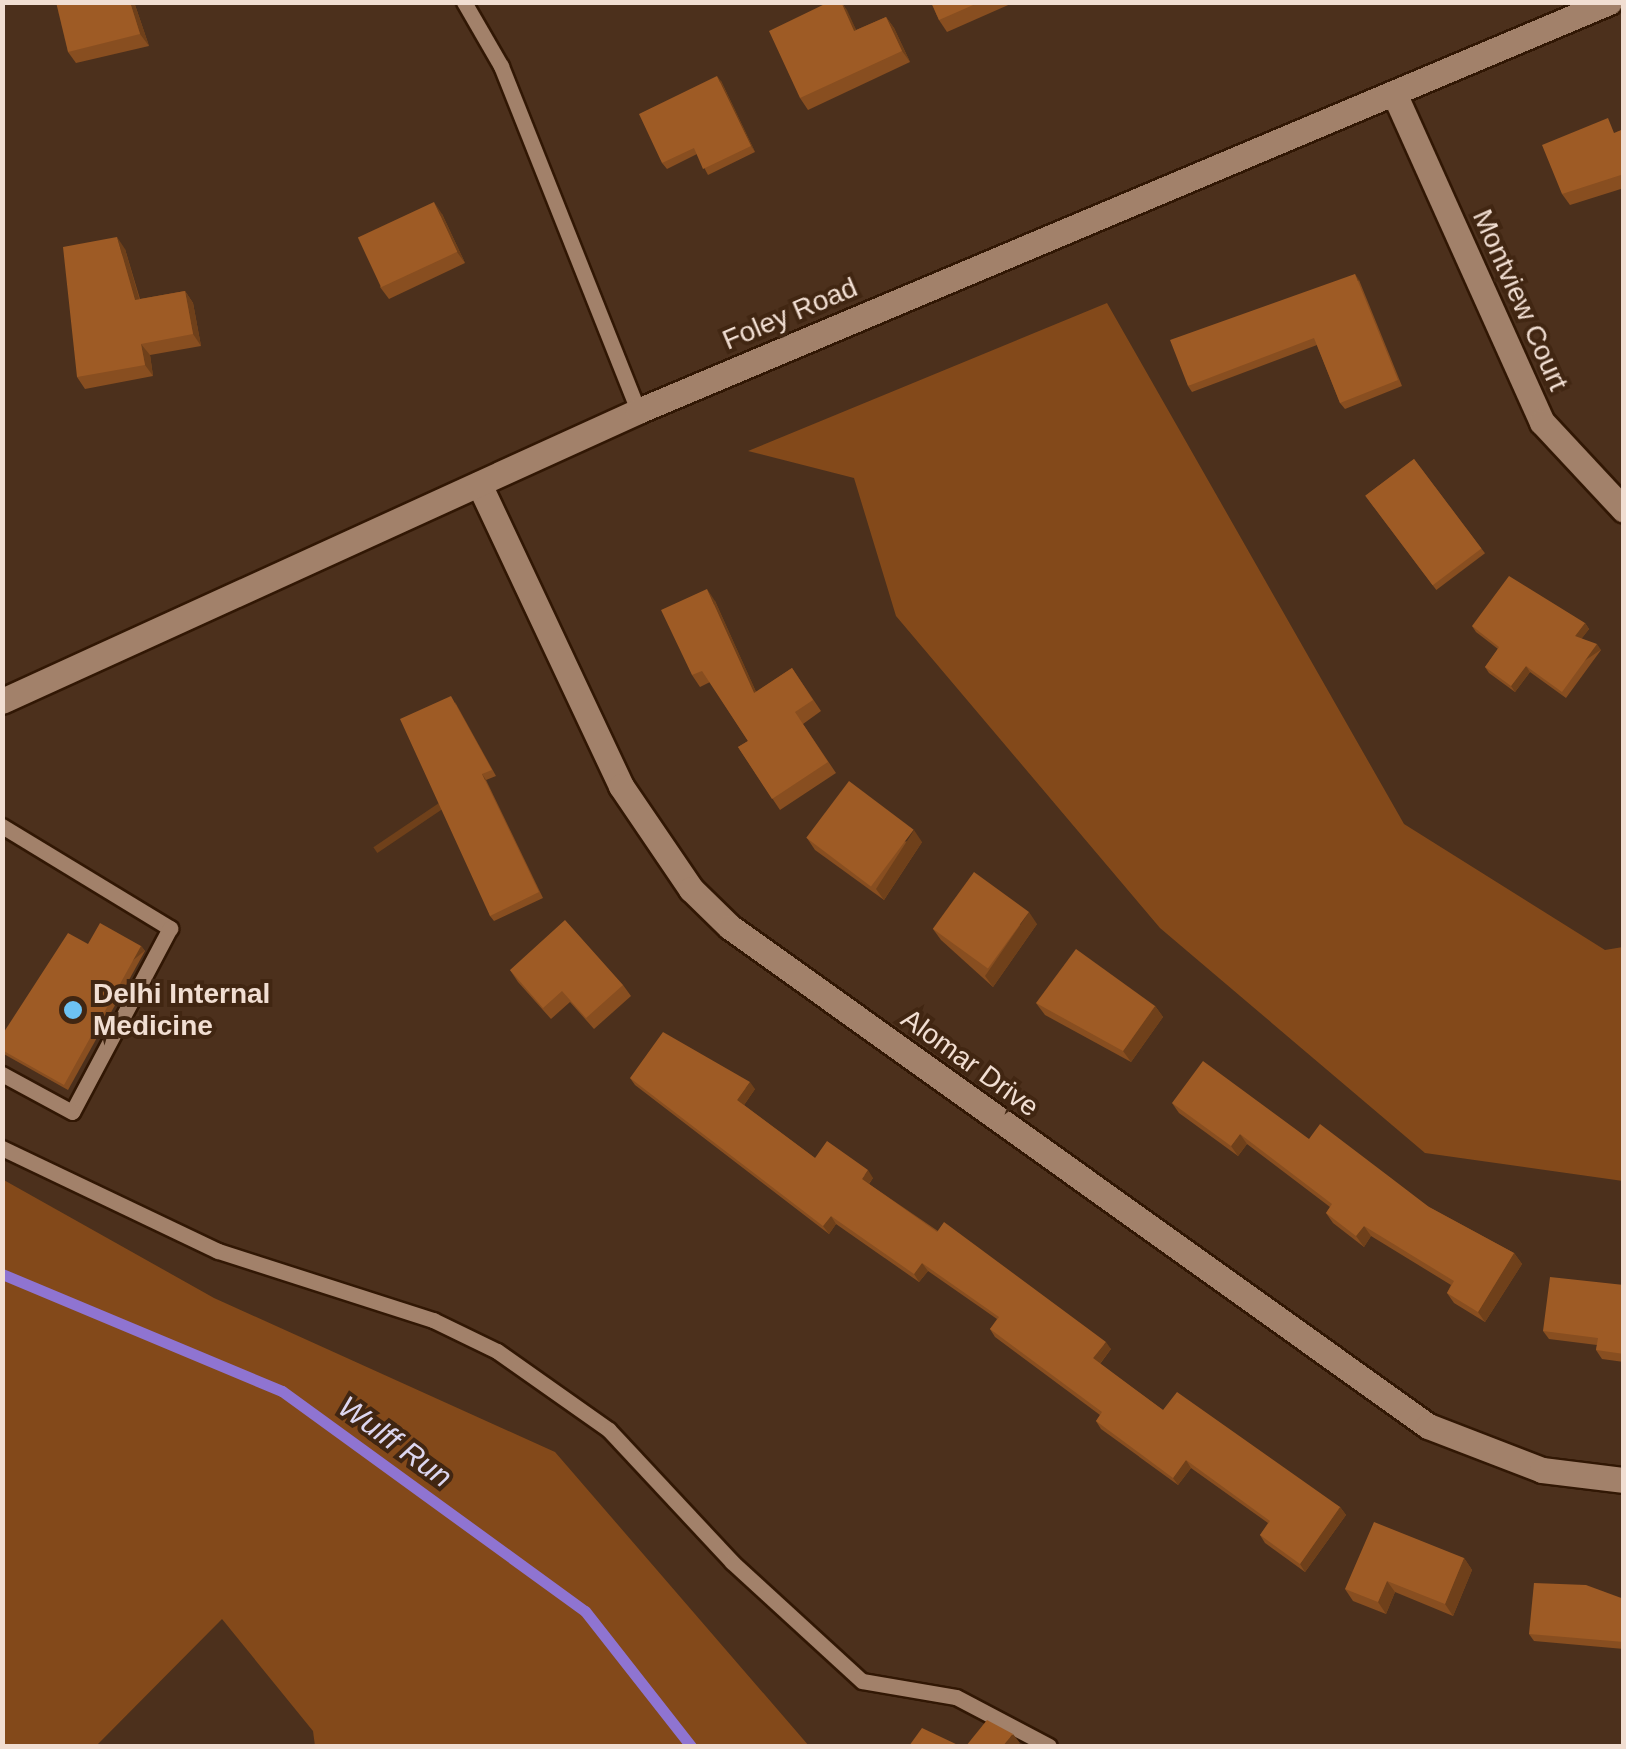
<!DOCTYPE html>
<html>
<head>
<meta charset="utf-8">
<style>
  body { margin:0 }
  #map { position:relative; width:1626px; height:1749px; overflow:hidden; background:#4c301c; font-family:Helvetica,sans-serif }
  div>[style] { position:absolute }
  .green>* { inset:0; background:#83491a }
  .stream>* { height:11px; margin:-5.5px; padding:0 5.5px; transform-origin:5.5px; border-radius:5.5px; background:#8f74d1 }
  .roads { filter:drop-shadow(2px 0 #311704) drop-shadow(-2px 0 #311704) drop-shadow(0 2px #311704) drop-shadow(0 -2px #311704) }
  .lane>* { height:15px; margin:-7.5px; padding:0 7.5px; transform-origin:7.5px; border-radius:7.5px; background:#a2816a }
  .street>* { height:25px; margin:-12.5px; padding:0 12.5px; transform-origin:12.5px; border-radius:12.5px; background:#a2816a }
  .secondary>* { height:25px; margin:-12.5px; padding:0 12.5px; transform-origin:12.5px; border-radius:12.5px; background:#a2816a }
  .wall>* { inset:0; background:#884e20; transform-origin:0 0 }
  .shaded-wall>* { inset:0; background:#6f401a; transform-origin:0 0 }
  .building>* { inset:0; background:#9e5b25; transform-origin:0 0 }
  .dots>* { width:28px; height:28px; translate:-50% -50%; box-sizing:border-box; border:5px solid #412612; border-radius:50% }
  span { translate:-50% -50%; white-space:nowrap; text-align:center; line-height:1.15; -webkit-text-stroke:8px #412612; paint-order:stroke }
  .street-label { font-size:28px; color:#f1ded2 }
  .poi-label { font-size:28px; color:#f1ded2; font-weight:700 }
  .left { translate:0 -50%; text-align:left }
  .water-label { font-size:30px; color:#dcd6ef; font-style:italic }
  .frame { position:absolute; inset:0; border:5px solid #f1ded2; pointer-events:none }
</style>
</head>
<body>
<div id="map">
  <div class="green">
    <div style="clip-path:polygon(1107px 303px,1404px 824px,1605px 950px,1623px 947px,1623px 1181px,1425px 1153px,1160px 928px,896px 616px,854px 478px,748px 451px)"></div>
    <div style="clip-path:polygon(2px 1179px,214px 1298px,555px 1452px,809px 1746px,315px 1746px,313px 1731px,222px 1619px,96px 1746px,3px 1746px)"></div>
  </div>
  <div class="stream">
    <div style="left:2px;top:1274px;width:303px;rotate:22.7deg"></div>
    <div style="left:282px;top:1391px;width:374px;rotate:36deg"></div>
    <div style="left:585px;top:1611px;width:172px;rotate:51.9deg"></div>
  </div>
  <div class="roads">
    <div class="lane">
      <div style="left:464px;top:2px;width:74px;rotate:60deg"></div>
      <div style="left:501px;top:66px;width:371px;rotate:68.3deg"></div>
      <div style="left:2px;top:826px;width:197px;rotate:31.3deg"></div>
      <div style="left:170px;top:928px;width:208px;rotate:118deg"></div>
      <div style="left:72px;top:1112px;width:80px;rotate:-151.5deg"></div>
      <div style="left:2px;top:1148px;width:239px;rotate:25.5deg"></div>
      <div style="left:218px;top:1251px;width:226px;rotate:17.8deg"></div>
      <div style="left:433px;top:1320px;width:71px;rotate:25.8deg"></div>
      <div style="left:497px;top:1351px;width:137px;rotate:35.2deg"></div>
      <div style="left:609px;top:1430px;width:180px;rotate:47deg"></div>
      <div style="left:732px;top:1562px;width:176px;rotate:42.5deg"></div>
      <div style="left:862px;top:1681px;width:95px;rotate:9.7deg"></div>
      <div style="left:956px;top:1697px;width:105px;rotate:27.8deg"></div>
    </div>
    <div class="street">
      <div style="left:1394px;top:93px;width:361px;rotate:65.8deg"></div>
      <div style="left:1542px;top:422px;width:120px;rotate:47deg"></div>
      <div style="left:479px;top:484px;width:334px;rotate:64.8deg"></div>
      <div style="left:621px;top:786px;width:125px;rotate:55.8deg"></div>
      <div style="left:691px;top:889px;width:54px;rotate:44.3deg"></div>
      <div style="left:730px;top:927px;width:858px;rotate:35.56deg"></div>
      <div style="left:1428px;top:1426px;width:122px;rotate:21.1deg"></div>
      <div style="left:1542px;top:1470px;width:83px;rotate:7deg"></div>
    </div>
    <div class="secondary">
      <div style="left:2px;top:701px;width:699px;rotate:-24.51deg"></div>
      <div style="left:638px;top:411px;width:1054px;rotate:-22.84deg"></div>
    </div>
  </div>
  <div class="wall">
    <div style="clip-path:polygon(134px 2px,149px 46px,76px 63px,68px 52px)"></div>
    <div style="clip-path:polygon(829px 2px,842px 2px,856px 30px,886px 17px,894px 28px,910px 62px,808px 110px,800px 98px)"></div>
    <div style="clip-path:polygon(931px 2px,1015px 2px,947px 32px,939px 20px)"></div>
    <div style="clip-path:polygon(721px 81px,755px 152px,708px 175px,697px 154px,667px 169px,662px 163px)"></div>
    <div style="clip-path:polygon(1624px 129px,1624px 188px,1570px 205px,1562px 194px,1617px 132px)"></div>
    <div style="clip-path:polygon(442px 214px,465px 263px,389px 299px,380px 287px)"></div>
    <div style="clip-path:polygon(125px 249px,140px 299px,185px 291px,193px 303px,201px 346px,150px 355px,153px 376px,85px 389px,77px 377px)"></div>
    <div style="clip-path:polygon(1359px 280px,1402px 386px,1345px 409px,1340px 403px,1317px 345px,1192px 392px,1188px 386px)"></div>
    <div style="left:1414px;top:459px;width:118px;height:61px;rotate:53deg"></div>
    <div style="clip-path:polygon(715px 601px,756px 692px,792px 668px,821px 711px,803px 724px,836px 773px,780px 810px,738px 747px,748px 741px,710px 682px,700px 687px,692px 675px)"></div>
    <div style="clip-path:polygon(1585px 623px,1589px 629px,1581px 639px,1601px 650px,1566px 698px,1530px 672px,1515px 692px,1489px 673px,1485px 667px,1498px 649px,1476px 632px,1472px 626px)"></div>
    <div style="clip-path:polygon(455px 702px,496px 776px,486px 780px,543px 898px,494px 921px,490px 916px)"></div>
    <div style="clip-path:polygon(807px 838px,922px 842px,884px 900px,815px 850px)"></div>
    <div style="clip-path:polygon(1037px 924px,993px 987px,941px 940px,933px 929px)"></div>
    <div style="clip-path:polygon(88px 944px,141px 946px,145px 951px,68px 1090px,2px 1053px,2px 1035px)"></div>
    <div style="clip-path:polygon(510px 970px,623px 985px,631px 996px,594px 1029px,570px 1002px,551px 1019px,518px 982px)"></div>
    <div style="clip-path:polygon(1036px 1003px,1155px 1006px,1163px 1017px,1131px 1062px,1045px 1015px)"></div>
    <div style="clip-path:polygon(630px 1078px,755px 1089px,744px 1105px,815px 1158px,873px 1178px,869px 1184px,1111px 1349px,1100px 1364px,1163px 1410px,1340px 1507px,1346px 1515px,1305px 1572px,1265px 1543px,1260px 1535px,1268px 1523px,1191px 1468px,1178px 1485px,1101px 1429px,1096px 1421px,1100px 1415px,995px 1337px,990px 1329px,997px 1319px,928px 1271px,919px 1282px,836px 1224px,829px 1234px,635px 1085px)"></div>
    <div style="clip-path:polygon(1172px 1103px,1309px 1139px,1429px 1207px,1514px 1253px,1522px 1264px,1485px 1322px,1454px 1303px,1447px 1293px,1451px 1285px,1371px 1236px,1364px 1247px,1333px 1223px,1326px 1213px,1330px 1207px,1247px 1144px,1238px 1156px,1179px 1113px)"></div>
    <div style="clip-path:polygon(1624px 1285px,1624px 1362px,1602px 1359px,1596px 1350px,1597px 1345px,1549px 1339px,1543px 1331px)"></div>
    <div style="clip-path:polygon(1464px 1558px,1472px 1570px,1453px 1616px,1395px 1592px,1386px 1614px,1353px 1601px,1345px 1589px)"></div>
    <div style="clip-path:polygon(1624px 1599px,1624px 1649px,1534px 1641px,1529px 1634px)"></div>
  </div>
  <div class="shaded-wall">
    <div style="clip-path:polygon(130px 2px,134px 2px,149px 46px,140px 34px)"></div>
    <div style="clip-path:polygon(841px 2px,847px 10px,862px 43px,854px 31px)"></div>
    <div style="clip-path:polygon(886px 17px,894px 28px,910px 62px,902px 51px)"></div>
    <div style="clip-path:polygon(717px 76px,721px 81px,755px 152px,751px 146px)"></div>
    <div style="clip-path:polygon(434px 202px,442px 214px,465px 263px,457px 252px)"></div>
    <div style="clip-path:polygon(117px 237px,125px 249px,143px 312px,135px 300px)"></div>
    <div style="left:1355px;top:274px;width:7px;height:114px;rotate:56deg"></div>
    <div style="clip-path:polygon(185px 291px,193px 303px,201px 346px,193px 334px)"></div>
    <div style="clip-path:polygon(141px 344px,150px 355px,153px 376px,145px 365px)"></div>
    <div style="clip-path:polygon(707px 589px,715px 601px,762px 705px,754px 693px)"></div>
    <div style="clip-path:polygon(1585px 623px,1589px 629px,1579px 642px,1575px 636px)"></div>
    <div style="left:1597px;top:644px;width:7px;height:59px;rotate:56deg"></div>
    <div style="clip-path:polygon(1526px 666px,1530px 672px,1515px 692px,1511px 686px)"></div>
    <div style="left:482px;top:774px;width:7px;height:131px;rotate:56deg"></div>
    <div style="clip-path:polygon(914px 830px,922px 842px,884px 900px,876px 889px)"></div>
    <div style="clip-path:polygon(1029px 912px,1037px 924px,993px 987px,985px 976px)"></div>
    <div style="left:141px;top:946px;width:6px;height:159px;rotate:51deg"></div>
    <div style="clip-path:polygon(1155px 1006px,1163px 1017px,1131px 1062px,1123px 1051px)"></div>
    <div style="clip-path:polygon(750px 1082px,755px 1089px,742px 1108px,737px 1100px)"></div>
    <div style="clip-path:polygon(1240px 1134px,1247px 1144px,1238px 1156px,1231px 1146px)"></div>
    <div style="clip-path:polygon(868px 1170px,873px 1178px,867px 1186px,862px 1179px)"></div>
    <div style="clip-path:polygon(831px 1216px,836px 1224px,829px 1234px,823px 1226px)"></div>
    <div style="clip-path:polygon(1364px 1226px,1371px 1236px,1364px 1247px,1356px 1236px)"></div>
    <div style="clip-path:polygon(1514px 1253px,1522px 1264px,1485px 1322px,1478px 1312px)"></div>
    <div style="clip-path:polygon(922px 1263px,928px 1271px,919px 1282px,914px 1274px)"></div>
    <div style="clip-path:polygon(1106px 1342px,1111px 1349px,1098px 1366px,1093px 1358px)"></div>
    <div style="clip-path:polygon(1186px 1460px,1191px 1468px,1178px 1485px,1173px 1478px)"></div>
    <div style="clip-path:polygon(1340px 1507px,1346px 1515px,1305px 1572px,1300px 1564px)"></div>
    <div style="clip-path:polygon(1464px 1558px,1472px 1570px,1453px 1616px,1445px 1604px)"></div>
    <div style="clip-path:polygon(1387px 1581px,1395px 1592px,1386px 1614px,1378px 1602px)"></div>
    <div style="clip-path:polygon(1013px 1734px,1020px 1743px,1017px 1746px,1003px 1746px)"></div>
  </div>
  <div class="building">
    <div style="clip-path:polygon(56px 2px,130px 2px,140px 34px,68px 52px)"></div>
    <div style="clip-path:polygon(829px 2px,841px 2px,854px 31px,886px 17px,902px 51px,800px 98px,769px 31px)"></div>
    <div style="clip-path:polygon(931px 2px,980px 2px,939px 20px)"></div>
    <div style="clip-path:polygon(717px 76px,751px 146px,703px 169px,694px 148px,662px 163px,639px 114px)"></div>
    <div style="clip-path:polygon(1608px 118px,1614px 133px,1624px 129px,1624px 174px,1562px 194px,1542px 145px)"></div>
    <div style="left:434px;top:202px;width:55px;height:84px;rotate:65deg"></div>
    <div style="clip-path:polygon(117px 237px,135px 300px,185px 291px,193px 334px,141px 344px,145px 365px,77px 377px,63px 247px)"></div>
    <div style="clip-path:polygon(1355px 274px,1398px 380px,1340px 403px,1314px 338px,1188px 386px,1170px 340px)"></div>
    <div style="left:1414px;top:459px;width:112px;height:61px;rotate:53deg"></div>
    <div style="clip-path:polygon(1509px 576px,1585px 623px,1575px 636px,1597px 644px,1562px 692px,1526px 666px,1511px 686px,1485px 667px,1499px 647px,1472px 626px)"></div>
    <div style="clip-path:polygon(707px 589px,754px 693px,792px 668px,813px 700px,795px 712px,828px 762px,772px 799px,738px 747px,748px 741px,702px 671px,692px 675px,661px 610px)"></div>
    <div style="clip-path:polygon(451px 696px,492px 770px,482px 774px,539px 892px,490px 916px,400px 719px)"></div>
    <div style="left:849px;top:781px;width:81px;height:71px;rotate:37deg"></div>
    <div style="left:974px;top:872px;width:68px;height:70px;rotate:36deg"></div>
    <div style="clip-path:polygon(565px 920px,623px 985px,586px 1018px,562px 991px,543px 1008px,510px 970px)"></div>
    <div style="clip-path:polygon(100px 923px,141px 946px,64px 1085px,2px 1050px,2px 1035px,68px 933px,88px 944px)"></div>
    <div style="clip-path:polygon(1076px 949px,1155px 1006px,1123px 1051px,1036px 1003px)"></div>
    <div style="clip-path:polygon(663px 1032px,750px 1082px,737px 1100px,815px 1158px,827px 1141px,868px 1170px,862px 1179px,937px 1232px,944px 1222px,1106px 1342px,1093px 1358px,1163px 1410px,1177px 1392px,1340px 1507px,1300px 1564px,1260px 1535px,1270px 1521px,1186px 1460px,1173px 1478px,1096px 1421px,1102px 1412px,990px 1329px,999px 1317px,922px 1263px,914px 1274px,831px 1216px,823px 1226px,630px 1078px)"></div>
    <div style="clip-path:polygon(1203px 1061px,1309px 1139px,1320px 1124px,1429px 1207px,1514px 1253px,1478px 1312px,1447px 1293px,1454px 1281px,1364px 1226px,1356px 1236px,1326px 1213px,1332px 1204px,1240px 1134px,1231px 1146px,1172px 1103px)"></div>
    <div style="clip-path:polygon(1550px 1277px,1624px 1285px,1624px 1354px,1596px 1350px,1598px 1338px,1543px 1331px)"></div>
    <div style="clip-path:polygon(1374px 1522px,1464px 1558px,1445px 1604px,1387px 1581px,1378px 1602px,1345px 1589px)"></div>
    <div style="clip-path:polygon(1534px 1583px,1586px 1585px,1624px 1599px,1624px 1642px,1529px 1634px)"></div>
    <div style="clip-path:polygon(987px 1720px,1013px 1734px,1003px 1746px,966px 1746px)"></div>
    <div style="clip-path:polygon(922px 1728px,960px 1746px,909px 1746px)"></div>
  </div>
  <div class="dots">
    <div style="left:73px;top:1010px;background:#6dc2f3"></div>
  </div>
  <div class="street-label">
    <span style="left:1520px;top:300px;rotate:66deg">Montview Court</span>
    <span style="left:790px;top:314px;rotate:-23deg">Foley Road</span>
    <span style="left:970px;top:1063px;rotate:36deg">Alomar Drive</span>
  </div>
  <div class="poi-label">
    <span class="left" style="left:93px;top:1010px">Delhi Internal<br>Medicine</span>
  </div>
  <div class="water-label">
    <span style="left:395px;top:1442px;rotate:36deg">Wulff Run</span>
  </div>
  <div class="frame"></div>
</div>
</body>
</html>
